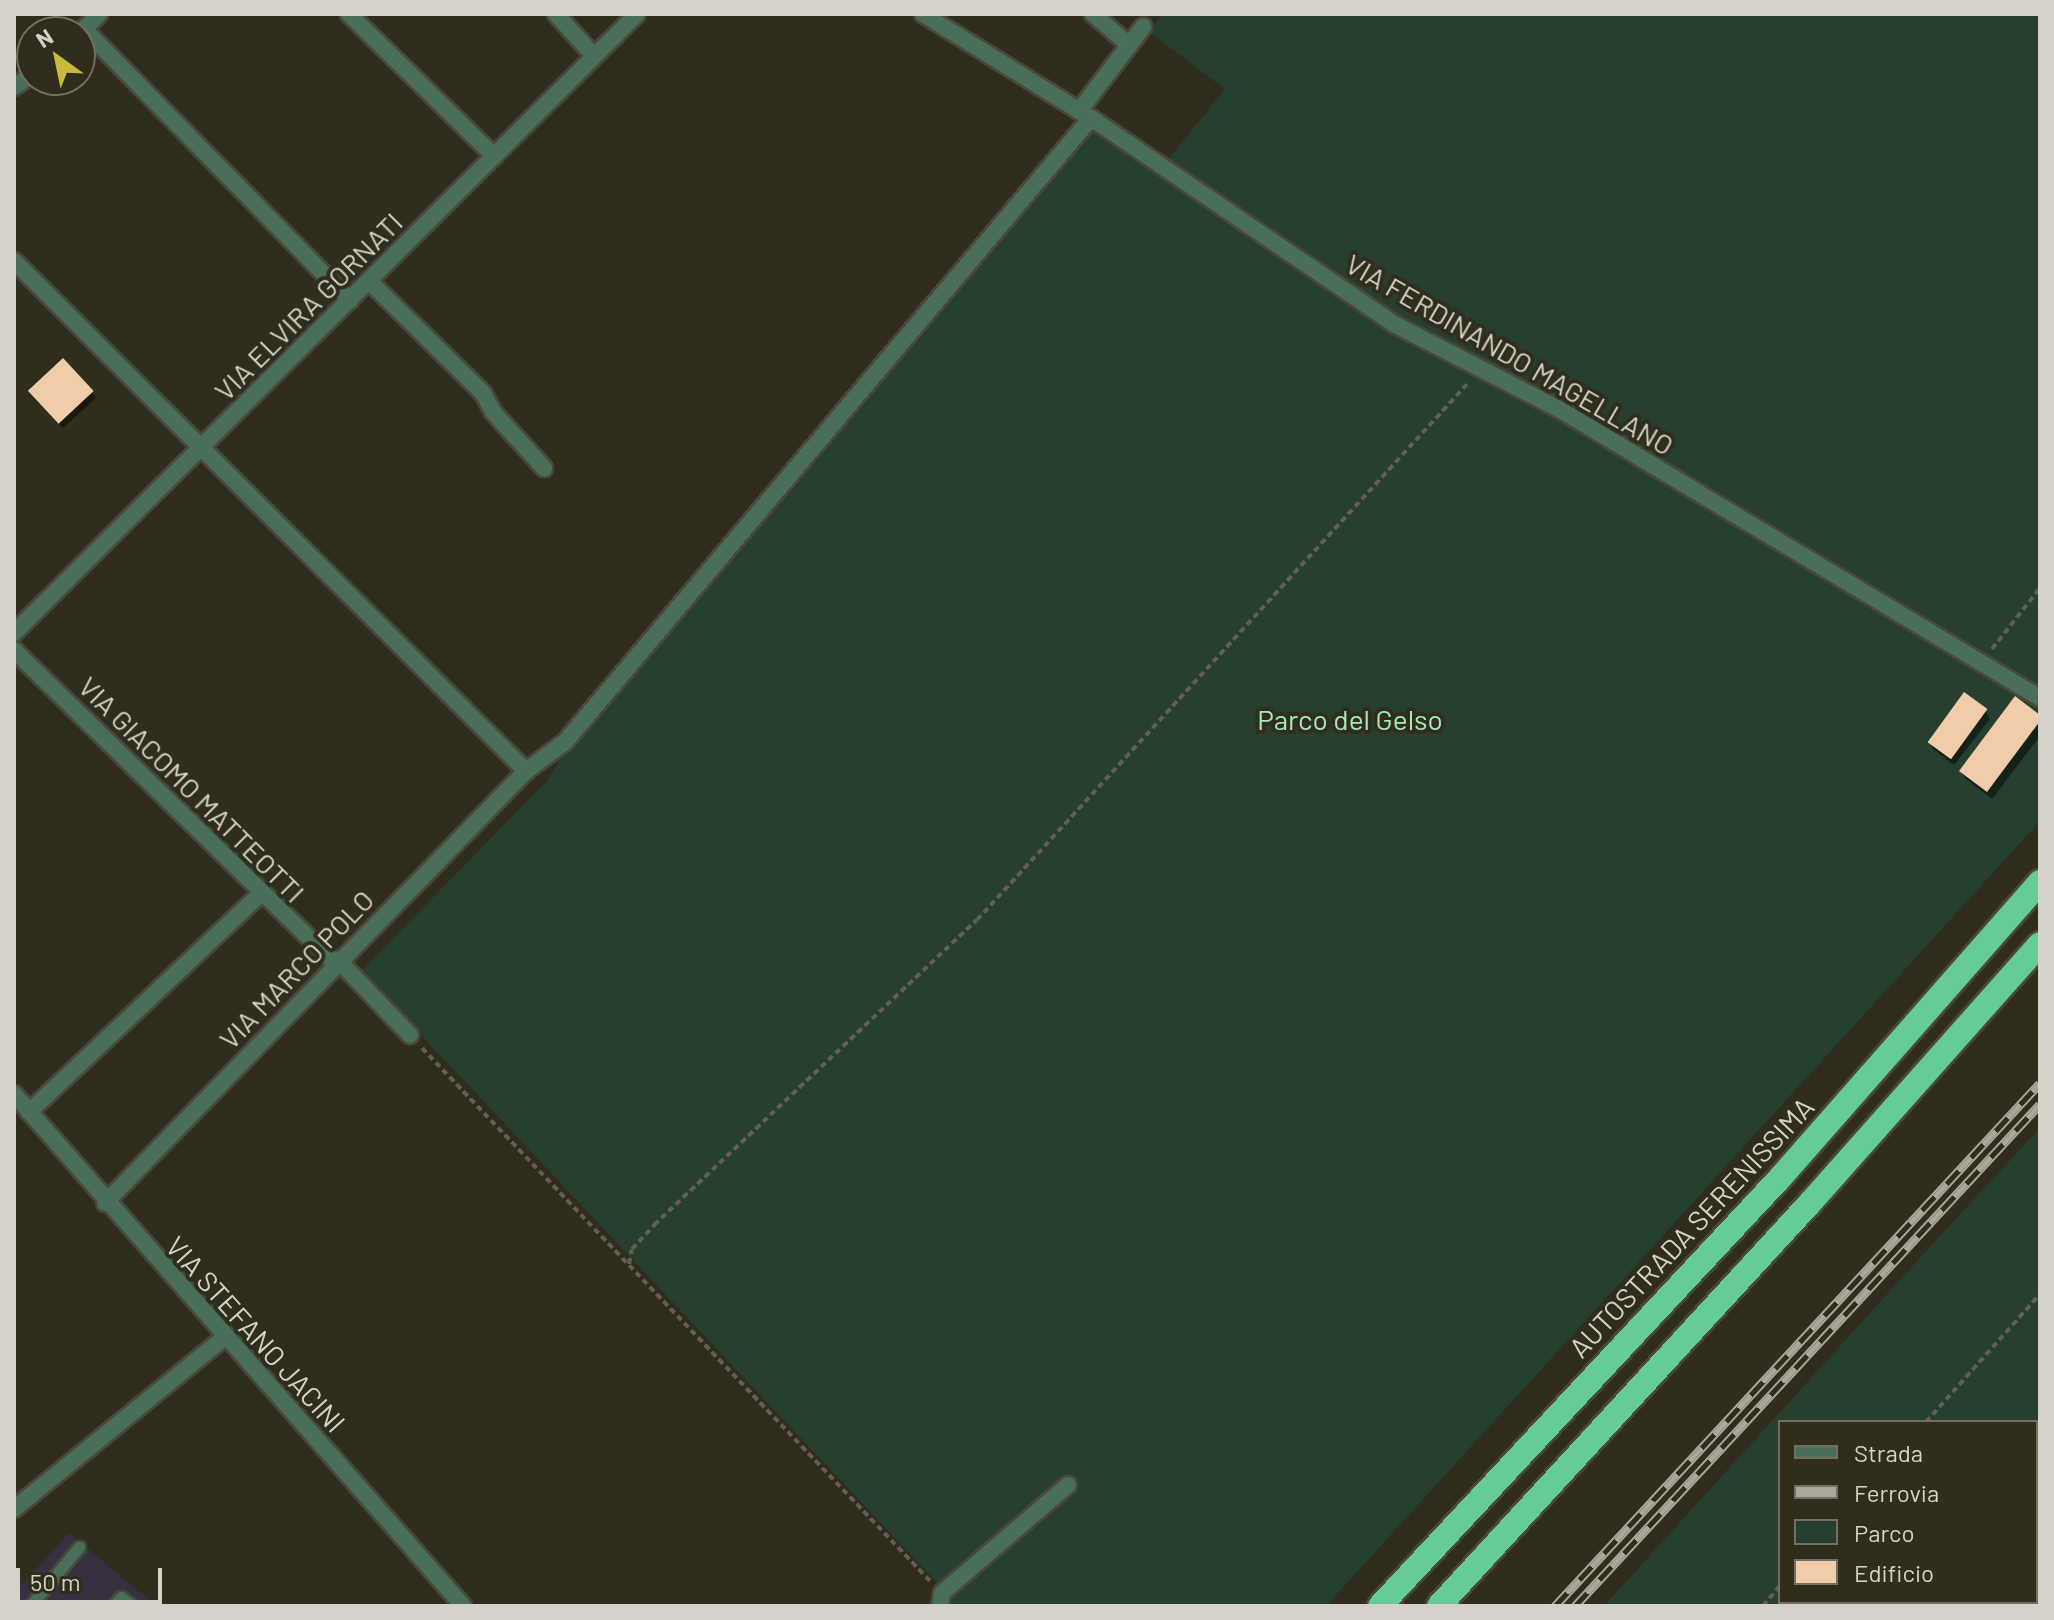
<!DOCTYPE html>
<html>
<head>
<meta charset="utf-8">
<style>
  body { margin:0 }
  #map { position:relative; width:2054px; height:1620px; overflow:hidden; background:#302d1d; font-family:Barlow,sans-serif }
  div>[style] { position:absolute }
  .industrial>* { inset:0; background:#373041 }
  .green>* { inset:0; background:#273f2f }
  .water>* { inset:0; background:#4e7490 }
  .shadow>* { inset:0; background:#0007 }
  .building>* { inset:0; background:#f0cca9; transform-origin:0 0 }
  .path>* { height:4px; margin-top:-2px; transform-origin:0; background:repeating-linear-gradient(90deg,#625f51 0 6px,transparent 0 10px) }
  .roads { filter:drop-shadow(2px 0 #4a4839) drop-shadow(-2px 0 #4a4839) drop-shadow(0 2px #4a4839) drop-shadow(0 -2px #4a4839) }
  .lane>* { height:11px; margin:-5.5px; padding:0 5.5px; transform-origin:5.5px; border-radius:5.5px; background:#496f5a }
  .street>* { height:16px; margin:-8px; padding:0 8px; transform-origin:8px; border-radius:8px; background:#496f5a }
  .highway>* { height:24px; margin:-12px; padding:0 12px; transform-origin:12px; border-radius:12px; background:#65cb98 }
  .rail>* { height:9px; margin-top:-4.5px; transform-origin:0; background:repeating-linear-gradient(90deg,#302d1d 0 18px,#aaa89c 0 36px); box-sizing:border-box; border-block:2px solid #aaa89c }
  span { translate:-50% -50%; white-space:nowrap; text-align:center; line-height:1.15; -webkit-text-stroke:8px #302d1d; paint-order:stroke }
  .street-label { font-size:28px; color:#d5d3c9 }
  .park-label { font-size:28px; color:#a5e9bc }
  .frame { position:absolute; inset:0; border:16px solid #d5d3c9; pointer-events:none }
  .legend { position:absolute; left:1778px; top:1420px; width:260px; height:184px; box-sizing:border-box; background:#302d1d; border:2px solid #726f62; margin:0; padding:10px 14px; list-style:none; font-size:24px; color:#d5d3c9 }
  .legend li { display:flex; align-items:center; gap:16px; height:40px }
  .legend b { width:40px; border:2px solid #726f62 }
  .north { position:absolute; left:16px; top:16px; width:80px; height:80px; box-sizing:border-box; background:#302d1d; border:2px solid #726f62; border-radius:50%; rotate:327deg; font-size:22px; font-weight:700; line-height:32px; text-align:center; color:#d5d3c9 }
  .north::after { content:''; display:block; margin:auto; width:28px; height:36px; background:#c8bb3b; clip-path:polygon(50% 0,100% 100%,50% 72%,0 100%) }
  .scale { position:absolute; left:16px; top:1568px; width:146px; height:36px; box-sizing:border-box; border:4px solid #d5d3c9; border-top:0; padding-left:10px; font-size:24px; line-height:28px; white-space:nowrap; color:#d5d3c9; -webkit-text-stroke:6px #302d1d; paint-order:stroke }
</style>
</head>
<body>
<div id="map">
  <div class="industrial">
    <div style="clip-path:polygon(69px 1533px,156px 1606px,14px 1606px,14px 1593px)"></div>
  </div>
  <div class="green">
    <div style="clip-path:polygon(1164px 14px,2040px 14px,2040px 821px,1326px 1606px,942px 1606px,940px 1586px,361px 971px,547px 781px,567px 748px,1091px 129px,1159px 171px,1225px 89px,1148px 31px)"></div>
    <div style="clip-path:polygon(evenodd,2040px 1128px,2040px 1606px,1604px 1606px,1948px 1227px,2040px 1128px,1780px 1422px,2036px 1422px,2036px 1602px,1780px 1602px,1780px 1422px)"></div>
  </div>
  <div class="water">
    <div style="clip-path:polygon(2040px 1461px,2040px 1606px,1943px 1606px,2036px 1602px)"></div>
  </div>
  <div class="shadow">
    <div style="clip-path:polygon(63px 361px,96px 398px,63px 428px,34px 396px)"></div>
    <div style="clip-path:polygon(1985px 710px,1990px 719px,1954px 765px,1933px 749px,1929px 741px)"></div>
    <div style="clip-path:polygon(2040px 718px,2040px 736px,1992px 799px,1966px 779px,1961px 771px)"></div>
  </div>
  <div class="building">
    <div style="left:63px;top:358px;width:45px;height:48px;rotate:47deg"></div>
    <div style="left:1964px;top:692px;width:29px;height:62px;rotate:36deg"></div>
    <div style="clip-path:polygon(2015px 696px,2040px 715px,2040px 721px,1987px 792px,1959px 771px)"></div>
  </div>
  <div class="path">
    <div style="left:1992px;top:649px;width:78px;rotate:-51.8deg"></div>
    <div style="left:422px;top:1048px;width:739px;rotate:46.37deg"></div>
    <div style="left:629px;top:1264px;width:15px;rotate:-79deg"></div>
    <div style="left:632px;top:1249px;width:33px;rotate:-47deg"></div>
    <div style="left:654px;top:1225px;width:444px;rotate:-43.4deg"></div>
    <div style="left:977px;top:920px;width:728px;rotate:-47.56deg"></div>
    <div style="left:1926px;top:1422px;width:171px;rotate:-48.3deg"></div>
    <div style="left:1763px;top:1606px;width:26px;rotate:-50deg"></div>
  </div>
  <div class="roads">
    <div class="lane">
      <div style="left:30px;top:1606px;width:77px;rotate:-50.3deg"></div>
      <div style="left:113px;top:1606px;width:12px;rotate:-48deg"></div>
      <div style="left:121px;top:1597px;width:14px;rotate:39deg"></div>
    </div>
    <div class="street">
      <div style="left:349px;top:14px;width:203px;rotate:44.4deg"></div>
      <div style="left:556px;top:14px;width:55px;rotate:47.9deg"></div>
      <div style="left:923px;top:14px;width:198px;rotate:31.8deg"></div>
      <div style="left:1091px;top:118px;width:369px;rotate:34.2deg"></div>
      <div style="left:1396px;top:325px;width:183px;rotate:27.3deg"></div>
      <div style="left:1559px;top:409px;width:561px;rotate:31deg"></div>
      <div style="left:1093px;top:14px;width:48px;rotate:40.7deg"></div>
      <div style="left:84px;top:29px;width:380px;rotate:45.6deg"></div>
      <div style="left:80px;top:33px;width:27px;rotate:-45deg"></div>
      <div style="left:14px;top:87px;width:22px;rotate:-34deg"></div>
      <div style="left:1079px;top:111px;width:106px;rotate:-52.7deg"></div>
      <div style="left:14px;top:261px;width:723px;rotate:44.89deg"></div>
      <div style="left:370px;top:282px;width:158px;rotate:44.5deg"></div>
      <div style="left:483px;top:393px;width:21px;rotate:62deg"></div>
      <div style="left:493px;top:412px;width:76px;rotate:47.7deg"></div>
      <div style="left:14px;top:633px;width:878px;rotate:-44.82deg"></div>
      <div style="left:14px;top:650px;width:448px;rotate:44.3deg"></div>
      <div style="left:338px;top:960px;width:104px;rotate:46.2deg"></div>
      <div style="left:14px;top:1094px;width:681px;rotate:48.75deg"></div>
      <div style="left:29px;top:1112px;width:318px;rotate:-43.3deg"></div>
      <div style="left:105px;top:1203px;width:603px;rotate:-45.74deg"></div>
      <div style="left:526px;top:771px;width:49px;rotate:-36.6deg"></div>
      <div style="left:565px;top:742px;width:816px;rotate:-49.87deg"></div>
      <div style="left:14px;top:1509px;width:271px;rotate:-39.2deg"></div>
      <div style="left:940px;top:1606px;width:13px;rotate:-81deg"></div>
      <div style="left:942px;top:1593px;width:166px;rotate:-40.6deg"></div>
    </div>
    <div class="highway">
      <div style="left:1380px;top:1606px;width:586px;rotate:-46.94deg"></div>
      <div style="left:1780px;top:1178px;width:394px;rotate:-48.7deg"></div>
      <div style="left:1439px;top:1606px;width:548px;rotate:-47.37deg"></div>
      <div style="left:1810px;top:1203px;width:346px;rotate:-48.4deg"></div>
    </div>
  </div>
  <div class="rail">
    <div style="left:1555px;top:1606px;width:713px;rotate:-47.16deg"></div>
    <div style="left:1575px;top:1606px;width:684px;rotate:-47.19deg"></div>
  </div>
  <div class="street-label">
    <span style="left:308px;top:306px;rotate:-45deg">VIA ELVIRA GORNATI</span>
    <span style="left:1510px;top:354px;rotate:30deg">VIA FERDINANDO MAGELLANO</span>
    <span style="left:192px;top:789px;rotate:45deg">VIA GIACOMO MATTEOTTI</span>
    <span style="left:296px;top:969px;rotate:-46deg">VIA MARCO POLO</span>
    <span style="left:1691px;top:1227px;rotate:-47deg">AUTOSTRADA SERENISSIMA</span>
    <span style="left:256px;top:1334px;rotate:48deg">VIA STEFANO JACINI</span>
  </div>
  <div class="park-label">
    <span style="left:1350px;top:719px">Parco del Gelso</span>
  </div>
  <div class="frame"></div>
  <ul class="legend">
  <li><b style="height:10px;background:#496f5a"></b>Strada</li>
  <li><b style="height:10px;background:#aaa89c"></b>Ferrovia</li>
  <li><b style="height:22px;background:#273f2f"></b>Parco</li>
  <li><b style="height:22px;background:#f0cca9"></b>Edificio</li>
  </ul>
  <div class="north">N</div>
  <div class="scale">50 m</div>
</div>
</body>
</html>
